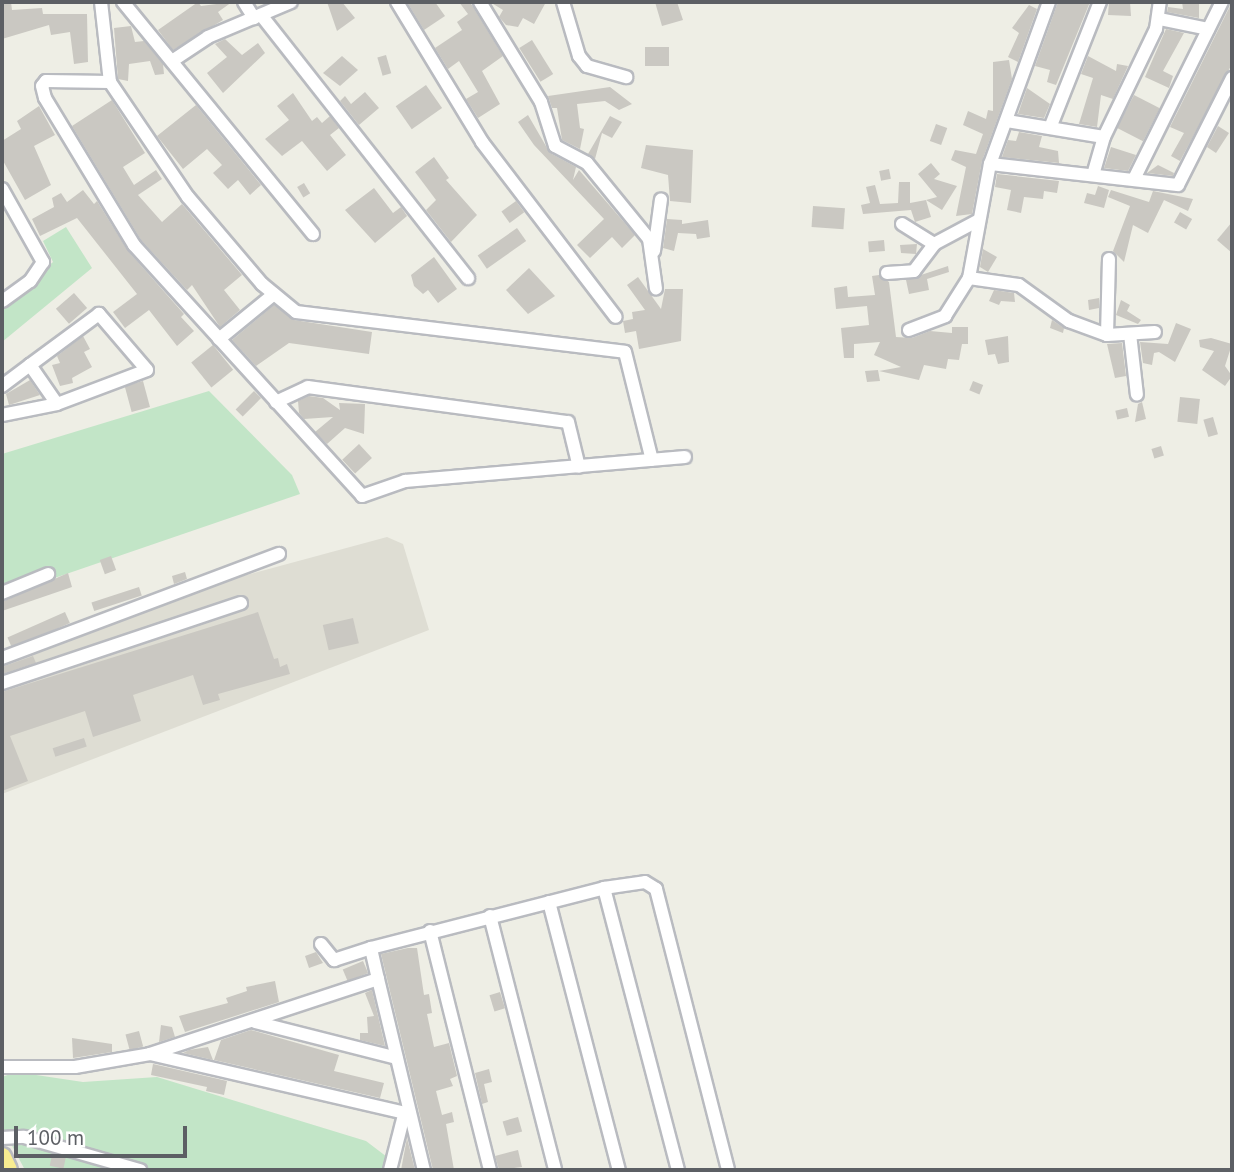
<!DOCTYPE html>
<html>
<head>
<meta charset="utf-8">
<style>
  body { margin:0 }
  #map { position:relative; width:1234px; height:1172px; overflow:hidden; background:#eeeee5; font-family:"PT Sans",sans-serif }
  div>[style] { position:absolute }
  .education>* { inset:0; background:#deddd3 }
  .green>* { inset:0; background:#c2e5c7 }
  .building>* { inset:0; background:#cac8c2; transform-origin:0 0 }
  .roads { filter:drop-shadow(2px 0 #b9bbc0) drop-shadow(-2px 0 #b9bbc0) drop-shadow(0 2px #b9bbc0) drop-shadow(0 -2px #b9bbc0) }
  .minor>* { height:12px; margin:-6px; padding:0 6px; transform-origin:6px; border-radius:6px; background:#fff }
  .highway>* { height:18px; margin:-9px; padding:0 9px; transform-origin:9px; border-radius:9px; background:#f8ed91 }
  span { translate:-50% -50%; white-space:nowrap; text-align:center; line-height:1.15; -webkit-text-stroke:5px #fff; paint-order:stroke }
  .frame { position:absolute; inset:0; border:4px solid #5c5f64; pointer-events:none }
  .scale { position:absolute; left:14px; top:1126px; width:173px; height:32px; box-sizing:border-box; border:4px solid #5c5f64; border-top:0; padding-left:9px; font-size:21px; line-height:24px; white-space:nowrap; color:#5c5f64; -webkit-text-stroke:5px #fff; paint-order:stroke }
</style>
</head>
<body>
<div id="map">
  <div class="education">
    <div style="clip-path:polygon(387px 537px,403px 544px,429px 630px,2px 794px,2px 661px,232px 579px)"></div>
  </div>
  <div class="green">
    <div style="clip-path:polygon(66px 227px,92px 268px,2px 342px,2px 306px,53px 262px,43px 241px)"></div>
    <div style="clip-path:polygon(209px 391px,292px 475px,300px 494px,2px 596px,2px 454px)"></div>
    <div style="clip-path:polygon(16px 1072px,83px 1082px,157px 1077px,366px 1141px,391px 1160px,388px 1170px,25px 1170px,2px 1127px,2px 1077px)"></div>
  </div>
  <div class="building">
    <div style="clip-path:polygon(2px 2px,11px 2px,12px 10px,42px 8px,43px 14px,87px 14px,88px 62px,74px 64px,70px 32px,51px 35px,49px 25px,2px 39px)"></div>
    <div style="clip-path:polygon(198px 2px,201px 6px,232px 2px,218px 12px,223px 20px,173px 50px,158px 30px)"></div>
    <div style="clip-path:polygon(327px 2px,342px 2px,355px 18px,337px 31px)"></div>
    <div style="clip-path:polygon(407px 2px,435px 2px,445px 16px,424px 30px)"></div>
    <div style="clip-path:polygon(459px 2px,470px 2px,503px 56px,482px 71px,500px 104px,478px 118px,466px 99px,478px 92px,459px 61px,448px 69px,435px 48px,462px 30px,457px 22px,468px 14px)"></div>
    <div style="clip-path:polygon(490px 2px,546px 2px,534px 24px,523px 18px,518px 27px,506px 25px,499px 17px,503px 10px)"></div>
    <div style="clip-path:polygon(655px 2px,677px 2px,683px 20px,662px 26px)"></div>
    <div style="clip-path:polygon(1058px 2px,1090px 2px,1056px 85px,1047px 82px,1050px 70px,1035px 66px)"></div>
    <div style="clip-path:polygon(1109px 2px,1130px 2px,1131px 16px,1108px 15px)"></div>
    <div style="clip-path:polygon(1182px 2px,1199px 2px,1199px 18px,1167px 12px,1168px 7px,1183px 9px)"></div>
    <div style="clip-path:polygon(1232px 2px,1232px 64px,1180px 161px,1171px 156px,1184px 133px,1170px 127px)"></div>
    <div style="clip-path:polygon(1029px 5px,1037px 9px,1018px 62px,1008px 57px,1019px 33px,1012px 28px)"></div>
    <div style="clip-path:polygon(131px 26px,135px 42px,144px 41px,163px 64px,164px 74px,155px 75px,150px 61px,129px 64px,128px 81px,118px 79px,114px 28px)"></div>
    <div style="clip-path:polygon(1166px 29px,1184px 33px,1163px 71px,1173px 76px,1169px 88px,1145px 77px)"></div>
    <div style="clip-path:polygon(225px 39px,242px 55px,258px 43px,265px 53px,223px 93px,207px 73px,227px 57px,215px 44px)"></div>
    <div style="left:532px;top:40px;width:40px;height:15px;rotate:58deg"></div>
    <div style="left:645px;top:47px;width:24px;height:19px"></div>
    <div style="left:386px;top:55px;width:19px;height:9px;rotate:74deg"></div>
    <div style="clip-path:polygon(342px 56px,358px 70px,340px 86px,323px 73px)"></div>
    <div style="clip-path:polygon(1088px 56px,1116px 71px,1117px 64px,1128px 66px,1113px 99px,1101px 95px,1097px 127px,1079px 124px,1093px 78px,1081px 74px)"></div>
    <div style="clip-path:polygon(1009px 60px,1012px 79px,982px 161px,972px 214px,956px 216px,966px 167px,951px 160px,955px 150px,976px 154px,983px 134px,963px 125px,968px 111px,986px 119px,988px 110px,993px 111px,993px 62px)"></div>
    <div style="left:426px;top:85px;width:28px;height:37px;rotate:55deg"></div>
    <div style="clip-path:polygon(610px 87px,632px 104px,619px 110px,605px 101px,577px 104px,580px 128px,584px 129px,580px 149px,562px 140px,557px 108px,552px 108px,548px 96px)"></div>
    <div style="clip-path:polygon(1027px 88px,1050px 104px,1044px 118px,1018px 114px)"></div>
    <div style="clip-path:polygon(365px 92px,379px 108px,359px 125px,340px 101px,345px 96px,351px 104px)"></div>
    <div style="clip-path:polygon(293px 93px,312px 121px,317px 117px,322px 123px,330px 116px,339px 128px,330px 135px,346px 155px,327px 171px,302px 141px,282px 156px,265px 139px,289px 120px,277px 106px)"></div>
    <div style="left:1134px;top:95px;width:29px;height:37px;rotate:27deg"></div>
    <div style="clip-path:polygon(112px 100px,145px 153px,123px 167px,134px 185px,156px 170px,162px 179px,138px 195px,162px 222px,182px 204px,242px 275px,224px 290px,240px 310px,220px 327px,192px 285px,187px 290px,141px 240px,72px 126px)"></div>
    <div style="clip-path:polygon(196px 105px,261px 185px,250px 195px,238px 180px,228px 189px,213px 173px,222px 165px,207px 149px,183px 169px,157px 136px)"></div>
    <div style="clip-path:polygon(39px 106px,55px 135px,34px 146px,51px 185px,25px 200px,2px 159px,2px 141px,21px 129px,17px 121px)"></div>
    <div style="clip-path:polygon(528px 115px,550px 153px,576px 167px,573px 180px,579px 170px,635px 235px,622px 248px,612px 237px,590px 258px,577px 245px,604px 219px,534px 145px,518px 122px)"></div>
    <div style="clip-path:polygon(610px 116px,622px 122px,612px 138px,602px 133px,595px 159px,588px 154px)"></div>
    <div style="left:936px;top:124px;width:12px;height:18px;rotate:20deg"></div>
    <div style="clip-path:polygon(1218px 126px,1229px 133px,1216px 153px,1207px 147px)"></div>
    <div style="clip-path:polygon(1019px 132px,1042px 136px,1039px 147px,1058px 151px,1059px 163px,1002px 157px,1008px 140px,1016px 141px)"></div>
    <div style="clip-path:polygon(646px 145px,693px 150px,691px 203px,670px 201px,668px 175px,641px 168px)"></div>
    <div style="clip-path:polygon(1111px 147px,1136px 155px,1128px 171px,1104px 168px)"></div>
    <div style="clip-path:polygon(434px 157px,449px 178px,446px 180px,477px 215px,451px 242px,426px 210px,436px 200px,415px 172px)"></div>
    <div style="clip-path:polygon(931px 163px,940px 174px,934px 179px,957px 186px,942px 210px,926px 200px,937px 197px,918px 174px)"></div>
    <div style="clip-path:polygon(1158px 165px,1174px 173px,1173px 176px,1147px 173px)"></div>
    <div style="left:889px;top:169px;width:10px;height:10px;rotate:79deg"></div>
    <div style="clip-path:polygon(997px 174px,1059px 181px,1057px 193px,1044px 191px,1043px 199px,1024px 197px,1021px 213px,1007px 210px,1011px 190px,995px 187px)"></div>
    <div style="clip-path:polygon(899px 182px,910px 182px,910px 203px,926px 200px,931px 217px,915px 222px,911px 210px,863px 214px,861px 205px,870px 203px,866px 187px,875px 185px,880px 204px,898px 203px)"></div>
    <div style="left:304px;top:183px;width:12px;height:8px;rotate:59deg"></div>
    <div style="clip-path:polygon(1098px 186px,1109px 190px,1104px 208px,1084px 203px,1087px 193px,1095px 195px)"></div>
    <div style="clip-path:polygon(374px 188px,393px 213px,401px 207px,407px 216px,375px 243px,345px 210px)"></div>
    <div style="clip-path:polygon(83px 190px,94px 204px,97px 201px,128px 251px,184px 314px,181px 317px,194px 331px,177px 346px,149px 310px,125px 328px,113px 312px,137px 294px,77px 218px,40px 236px,32px 219px,54px 207px,52px 198px,61px 193px,67px 202px)"></div>
    <div style="clip-path:polygon(1111px 190px,1149px 202px,1153px 191px,1193px 199px,1188px 211px,1164px 200px,1148px 233px,1133px 225px,1124px 262px,1113px 251px,1130px 206px,1108px 197px)"></div>
    <div style="left:516px;top:201px;width:14px;height:18px;rotate:54deg"></div>
    <div style="left:813px;top:206px;width:32px;height:21px;rotate:4deg"></div>
    <div style="left:1180px;top:212px;width:14px;height:12px;rotate:30deg"></div>
    <div style="clip-path:polygon(667px 219px,682px 220px,682px 224px,708px 220px,710px 237px,697px 239px,696px 234px,678px 233px,674px 251px,663px 248px)"></div>
    <div style="clip-path:polygon(1232px 222px,1232px 253px,1217px 240px)"></div>
    <div style="left:517px;top:228px;width:16px;height:48px;rotate:55deg"></div>
    <div style="left:884px;top:240px;width:11px;height:16px;rotate:85deg"></div>
    <div style="clip-path:polygon(917px 244px,916px 254px,901px 253px,900px 245px)"></div>
    <div style="clip-path:polygon(983px 249px,997px 257px,988px 272px,980px 267px)"></div>
    <div style="clip-path:polygon(434px 257px,457px 289px,438px 303px,428px 290px,423px 294px,414px 286px,411px 275px)"></div>
    <div style="clip-path:polygon(948px 266px,949px 272px,927px 279px,929px 290px,909px 294px,906px 280px)"></div>
    <div style="clip-path:polygon(529px 268px,555px 296px,528px 314px,506px 290px)"></div>
    <div style="clip-path:polygon(879px 275px,889px 282px,896px 337px,912px 338px,930px 331px,952px 333px,952px 327px,968px 327px,968px 344px,962px 344px,959px 360px,948px 359px,946px 369px,924px 365px,919px 380px,879px 371px,901px 367px,874px 355px,880px 342px,854px 344px,854px 358px,844px 358px,841px 328px,869px 325px,867px 306px,836px 309px,834px 288px,847px 286px,848px 297px,875px 295px,872px 276px)"></div>
    <div style="clip-path:polygon(638px 277px,661px 309px,665px 289px,683px 289px,681px 341px,639px 349px,636px 331px,625px 333px,623px 321px,633px 319px,632px 312px,645px 310px,627px 285px)"></div>
    <div style="clip-path:polygon(994px 290px,1014px 293px,1015px 302px,1001px 301px,999px 305px,989px 301px)"></div>
    <div style="left:74px;top:293px;width:20px;height:24px;rotate:49deg"></div>
    <div style="clip-path:polygon(1099px 298px,1099px 308px,1089px 310px,1088px 300px)"></div>
    <div style="clip-path:polygon(1121px 300px,1130px 305px,1127px 311px,1141px 320px,1138px 324px,1116px 315px)"></div>
    <div style="clip-path:polygon(274px 305px,294px 320px,372px 332px,369px 354px,289px 343px,256px 366px,232px 340px)"></div>
    <div style="clip-path:polygon(1052px 320px,1064px 328px,1063px 333px,1050px 328px)"></div>
    <div style="clip-path:polygon(1176px 323px,1191px 329px,1175px 362px,1159px 352px,1154px 353px,1152px 365px,1143px 363px,1140px 342px,1168px 344px)"></div>
    <div style="clip-path:polygon(83px 336px,90px 349px,84px 352px,92px 367px,72px 378px,73px 383px,60px 386px,52px 365px,60px 363px,57px 356px)"></div>
    <div style="clip-path:polygon(1008px 336px,1009px 362px,998px 364px,995px 354px,988px 355px,985px 340px)"></div>
    <div style="clip-path:polygon(1211px 338px,1232px 344px,1225px 366px,1232px 376px,1225px 386px,1202px 370px,1214px 351px,1200px 347px,1199px 340px)"></div>
    <div style="clip-path:polygon(1122px 343px,1126px 376px,1115px 378px,1107px 344px)"></div>
    <div style="left:213px;top:345px;width:32px;height:28px;rotate:51deg"></div>
    <div style="clip-path:polygon(878px 370px,880px 381px,867px 382px,865px 371px)"></div>
    <div style="clip-path:polygon(30px 380px,40px 395px,9px 405px,6px 394px)"></div>
    <div style="left:143px;top:381px;width:27px;height:19px;rotate:75deg"></div>
    <div style="left:973px;top:381px;width:11px;height:10px;rotate:22deg"></div>
    <div style="left:254px;top:391px;width:10px;height:26px;rotate:45deg"></div>
    <div style="clip-path:polygon(309px 396px,323px 398px,340px 410px,339px 403px,365px 404px,364px 434px,345px 428px,327px 444px,315px 432px,333px 417px,304px 419px,299px 413px,298px 401px)"></div>
    <div style="left:1180px;top:397px;width:20px;height:25px;rotate:6deg"></div>
    <div style="clip-path:polygon(1142px 402px,1146px 419px,1135px 422px,1138px 404px)"></div>
    <div style="left:1127px;top:408px;width:9px;height:12px;rotate:77deg"></div>
    <div style="left:1213px;top:417px;width:18px;height:10px;rotate:74deg"></div>
    <div style="left:359px;top:444px;width:19px;height:23px;rotate:47deg"></div>
    <div style="left:1161px;top:446px;width:10px;height:10px;rotate:73deg"></div>
    <div style="left:111px;top:556px;width:15px;height:12px;rotate:70deg"></div>
    <div style="clip-path:polygon(185px 572px,187px 579px,174px 584px,172px 576px)"></div>
    <div style="clip-path:polygon(68px 573px,72px 587px,2px 611px,2px 602px)"></div>
    <div style="left:139px;top:587px;width:9px;height:50px;rotate:72deg"></div>
    <div style="left:65px;top:612px;width:12px;height:63px;rotate:66deg"></div>
    <div style="clip-path:polygon(258px 612px,274px 659px,278px 658px,280px 667px,287px 664px,290px 674px,218px 694px,220px 700px,203px 705px,193px 675px,133px 695px,141px 721px,93px 737px,85px 711px,10px 736px,28px 781px,2px 791px,2px 692px)"></div>
    <div style="left:353px;top:618px;width:26px;height:31px;rotate:77deg"></div>
    <div style="clip-path:polygon(33px 656px,36px 663px,2px 674px,2px 667px)"></div>
    <div style="left:84px;top:738px;width:9px;height:33px;rotate:72deg"></div>
    <div style="clip-path:polygon(408px 948px,417px 948px,424px 995px,429px 994px,432px 1013px,427px 1014px,434px 1047px,449px 1043px,457px 1076px,450px 1079px,453px 1086px,436px 1091px,442px 1115px,452px 1112px,454px 1122px,446px 1124px,454px 1170px,433px 1170px,381px 954px)"></div>
    <div style="clip-path:polygon(316px 952px,323px 963px,309px 968px,305px 956px)"></div>
    <div style="left:363px;top:961px;width:13px;height:22px;rotate:67deg"></div>
    <div style="clip-path:polygon(275px 981px,279px 1002px,185px 1032px,179px 1016px,228px 1003px,226px 998px,247px 991px,246px 987px)"></div>
    <div style="clip-path:polygon(372px 990px,385px 1046px,360px 1040px,360px 1033px,368px 1033px,367px 1017px,374px 1016px,365px 993px)"></div>
    <div style="left:500px;top:992px;width:17px;height:11px;rotate:73deg"></div>
    <div style="clip-path:polygon(161px 1025px,172px 1027px,175px 1037px,159px 1042px)"></div>
    <div style="clip-path:polygon(251px 1030px,339px 1055px,334px 1071px,384px 1083px,380px 1098px,214px 1060px,221px 1040px)"></div>
    <div style="left:139px;top:1031px;width:16px;height:14px;rotate:75deg"></div>
    <div style="clip-path:polygon(72px 1038px,112px 1044px,112px 1052px,73px 1058px)"></div>
    <div style="clip-path:polygon(208px 1047px,213px 1060px,183px 1053px,189px 1050px)"></div>
    <div style="clip-path:polygon(153px 1064px,227px 1081px,224px 1095px,206px 1091px,207px 1087px,151px 1075px)"></div>
    <div style="clip-path:polygon(489px 1069px,492px 1082px,484px 1084px,488px 1102px,482px 1104px,475px 1073px)"></div>
    <div style="left:518px;top:1117px;width:15px;height:16px;rotate:74deg"></div>
    <div style="clip-path:polygon(407px 1138px,415px 1170px,401px 1170px)"></div>
    <div style="clip-path:polygon(518px 1150px,522px 1167px,499px 1170px,495px 1156px)"></div>
    <div style="left:52px;top:1155px;width:14px;height:11px;rotate:12deg"></div>
  </div>
  <div class="roads">
    <div class="minor">
      <div style="left:101px;top:2px;width:81px;rotate:83.6deg"></div>
      <div style="left:110px;top:82px;width:64px;rotate:-179.1deg"></div>
      <div style="left:46px;top:81px;width:6px;rotate:129deg"></div>
      <div style="left:42px;top:86px;width:12px;rotate:76deg"></div>
      <div style="left:45px;top:98px;width:172px;rotate:58.8deg"></div>
      <div style="left:134px;top:245px;width:339px;rotate:47.7deg"></div>
      <div style="left:362px;top:496px;width:46px;rotate:-19.2deg"></div>
      <div style="left:405px;top:481px;width:281px;rotate:-4.9deg"></div>
      <div style="left:123px;top:2px;width:300px;rotate:50.7deg"></div>
      <div style="left:244px;top:2px;width:19px;rotate:58deg"></div>
      <div style="left:397px;top:2px;width:164px;rotate:58.7deg"></div>
      <div style="left:482px;top:142px;width:220px;rotate:52.6deg"></div>
      <div style="left:480px;top:2px;width:117px;rotate:58.6deg"></div>
      <div style="left:541px;top:102px;width:46px;rotate:72.3deg"></div>
      <div style="left:555px;top:146px;width:36px;rotate:28deg"></div>
      <div style="left:587px;top:163px;width:98px;rotate:50.8deg"></div>
      <div style="left:649px;top:239px;width:50px;rotate:82deg"></div>
      <div style="left:563px;top:2px;width:56px;rotate:73.5deg"></div>
      <div style="left:579px;top:56px;width:13px;rotate:51deg"></div>
      <div style="left:587px;top:66px;width:41px;rotate:15.8deg"></div>
      <div style="left:261px;top:15px;width:335px;rotate:51.8deg"></div>
      <div style="left:1160px;top:19px;width:49px;rotate:11.8deg"></div>
      <div style="left:172px;top:61px;width:43px;rotate:-33.7deg"></div>
      <div style="left:208px;top:37px;width:90px;rotate:-22.9deg"></div>
      <div style="left:110px;top:82px;width:139px;rotate:55.9deg"></div>
      <div style="left:188px;top:197px;width:114px;rotate:49.6deg"></div>
      <div style="left:262px;top:284px;width:44px;rotate:39.5deg"></div>
      <div style="left:296px;top:312px;width:331px;rotate:6.9deg"></div>
      <div style="left:625px;top:352px;width:111px;rotate:76deg"></div>
      <div style="left:1007px;top:121px;width:98px;rotate:9.4deg"></div>
      <div style="left:1050px;top:128px;width:136px;rotate:-68.4deg"></div>
      <div style="left:990px;top:164px;width:189px;rotate:6.4deg"></div>
      <div style="left:1178px;top:185px;width:120px;rotate:-63.2deg"></div>
      <div style="left:1093px;top:175px;width:40px;rotate:-74deg"></div>
      <div style="left:1104px;top:137px;width:120px;rotate:-64.3deg"></div>
      <div style="left:1156px;top:29px;width:27px;rotate:-82deg"></div>
      <div style="left:1134px;top:179px;width:198px;rotate:-63.6deg"></div>
      <div style="left:2px;top:189px;width:84px;rotate:60.7deg"></div>
      <div style="left:43px;top:262px;width:23px;rotate:124deg"></div>
      <div style="left:30px;top:281px;width:34px;rotate:144deg"></div>
      <div style="left:902px;top:224px;width:38px;rotate:32deg"></div>
      <div style="left:654px;top:251px;width:52px;rotate:-82.3deg"></div>
      <div style="left:887px;top:273px;width:27px;rotate:-4deg"></div>
      <div style="left:914px;top:271px;width:34px;rotate:-53deg"></div>
      <div style="left:934px;top:244px;width:51px;rotate:-28.1deg"></div>
      <div style="left:969px;top:278px;width:50px;rotate:8deg"></div>
      <div style="left:1019px;top:285px;width:62px;rotate:35.8deg"></div>
      <div style="left:1069px;top:321px;width:40px;rotate:20.2deg"></div>
      <div style="left:1107px;top:335px;width:48px;rotate:-3.6deg"></div>
      <div style="left:909px;top:330px;width:39px;rotate:-21deg"></div>
      <div style="left:945px;top:316px;width:45px;rotate:-57.7deg"></div>
      <div style="left:969px;top:278px;width:116px;rotate:-79.6deg"></div>
      <div style="left:990px;top:164px;width:172px;rotate:-70deg"></div>
      <div style="left:1130px;top:334px;width:61px;rotate:83.5deg"></div>
      <div style="left:1107px;top:335px;width:76px;rotate:-88.5deg"></div>
      <div style="left:219px;top:339px;width:71px;rotate:-39.3deg"></div>
      <div style="left:2px;top:386px;width:35px;rotate:-37deg"></div>
      <div style="left:30px;top:365px;width:47px;rotate:55.3deg"></div>
      <div style="left:276px;top:402px;width:35px;rotate:-25deg"></div>
      <div style="left:308px;top:387px;width:262px;rotate:7.7deg"></div>
      <div style="left:568px;top:422px;width:46px;rotate:76.3deg"></div>
      <div style="left:2px;top:415px;width:56px;rotate:-11.3deg"></div>
      <div style="left:57px;top:404px;width:96px;rotate:-20.7deg"></div>
      <div style="left:147px;top:370px;width:74px;rotate:-130.6deg"></div>
      <div style="left:99px;top:314px;width:86px;rotate:143.5deg"></div>
      <div style="left:2px;top:593px;width:50px;rotate:-22.4deg"></div>
      <div style="left:2px;top:658px;width:296px;rotate:-20.6deg"></div>
      <div style="left:2px;top:683px;width:252px;rotate:-18.5deg"></div>
      <div style="left:604px;top:888px;width:41px;rotate:-8.3deg"></div>
      <div style="left:645px;top:882px;width:13px;rotate:32deg"></div>
      <div style="left:656px;top:889px;width:290px;rotate:75.6deg"></div>
      <div style="left:549px;top:902px;width:277px;rotate:75.4deg"></div>
      <div style="left:490px;top:916px;width:262px;rotate:75.6deg"></div>
      <div style="left:430px;top:931px;width:246px;rotate:75.9deg"></div>
      <div style="left:321px;top:944px;width:21px;rotate:51deg"></div>
      <div style="left:334px;top:960px;width:39px;rotate:-18deg"></div>
      <div style="left:378px;top:979px;width:32px;rotate:-103deg"></div>
      <div style="left:371px;top:948px;width:241px;rotate:-14.4deg"></div>
      <div style="left:604px;top:888px;width:292px;rotate:75.3deg"></div>
      <div style="left:255px;top:1022px;width:146px;rotate:14.2deg"></div>
      <div style="left:150px;top:1054px;width:240px;rotate:-18.2deg"></div>
      <div style="left:378px;top:979px;width:196px;rotate:76.5deg"></div>
      <div style="left:2px;top:1067px;width:73px"></div>
      <div style="left:75px;top:1067px;width:76px;rotate:-9.8deg"></div>
      <div style="left:150px;top:1054px;width:267px;rotate:13deg"></div>
      <div style="left:2px;top:1138px;width:22px;rotate:-3deg"></div>
      <div style="left:24px;top:1137px;width:121px;rotate:15.9deg"></div>
      <div style="left:390px;top:1170px;width:57px;rotate:-75.7deg"></div>
    </div>
    <div class="highway">
      <div style="left:2px;top:1157px;width:14px;rotate:65deg"></div>
    </div>
  </div>
  <div class="frame"></div>
  <div class="scale">100 m</div>
</div>
</body>
</html>
